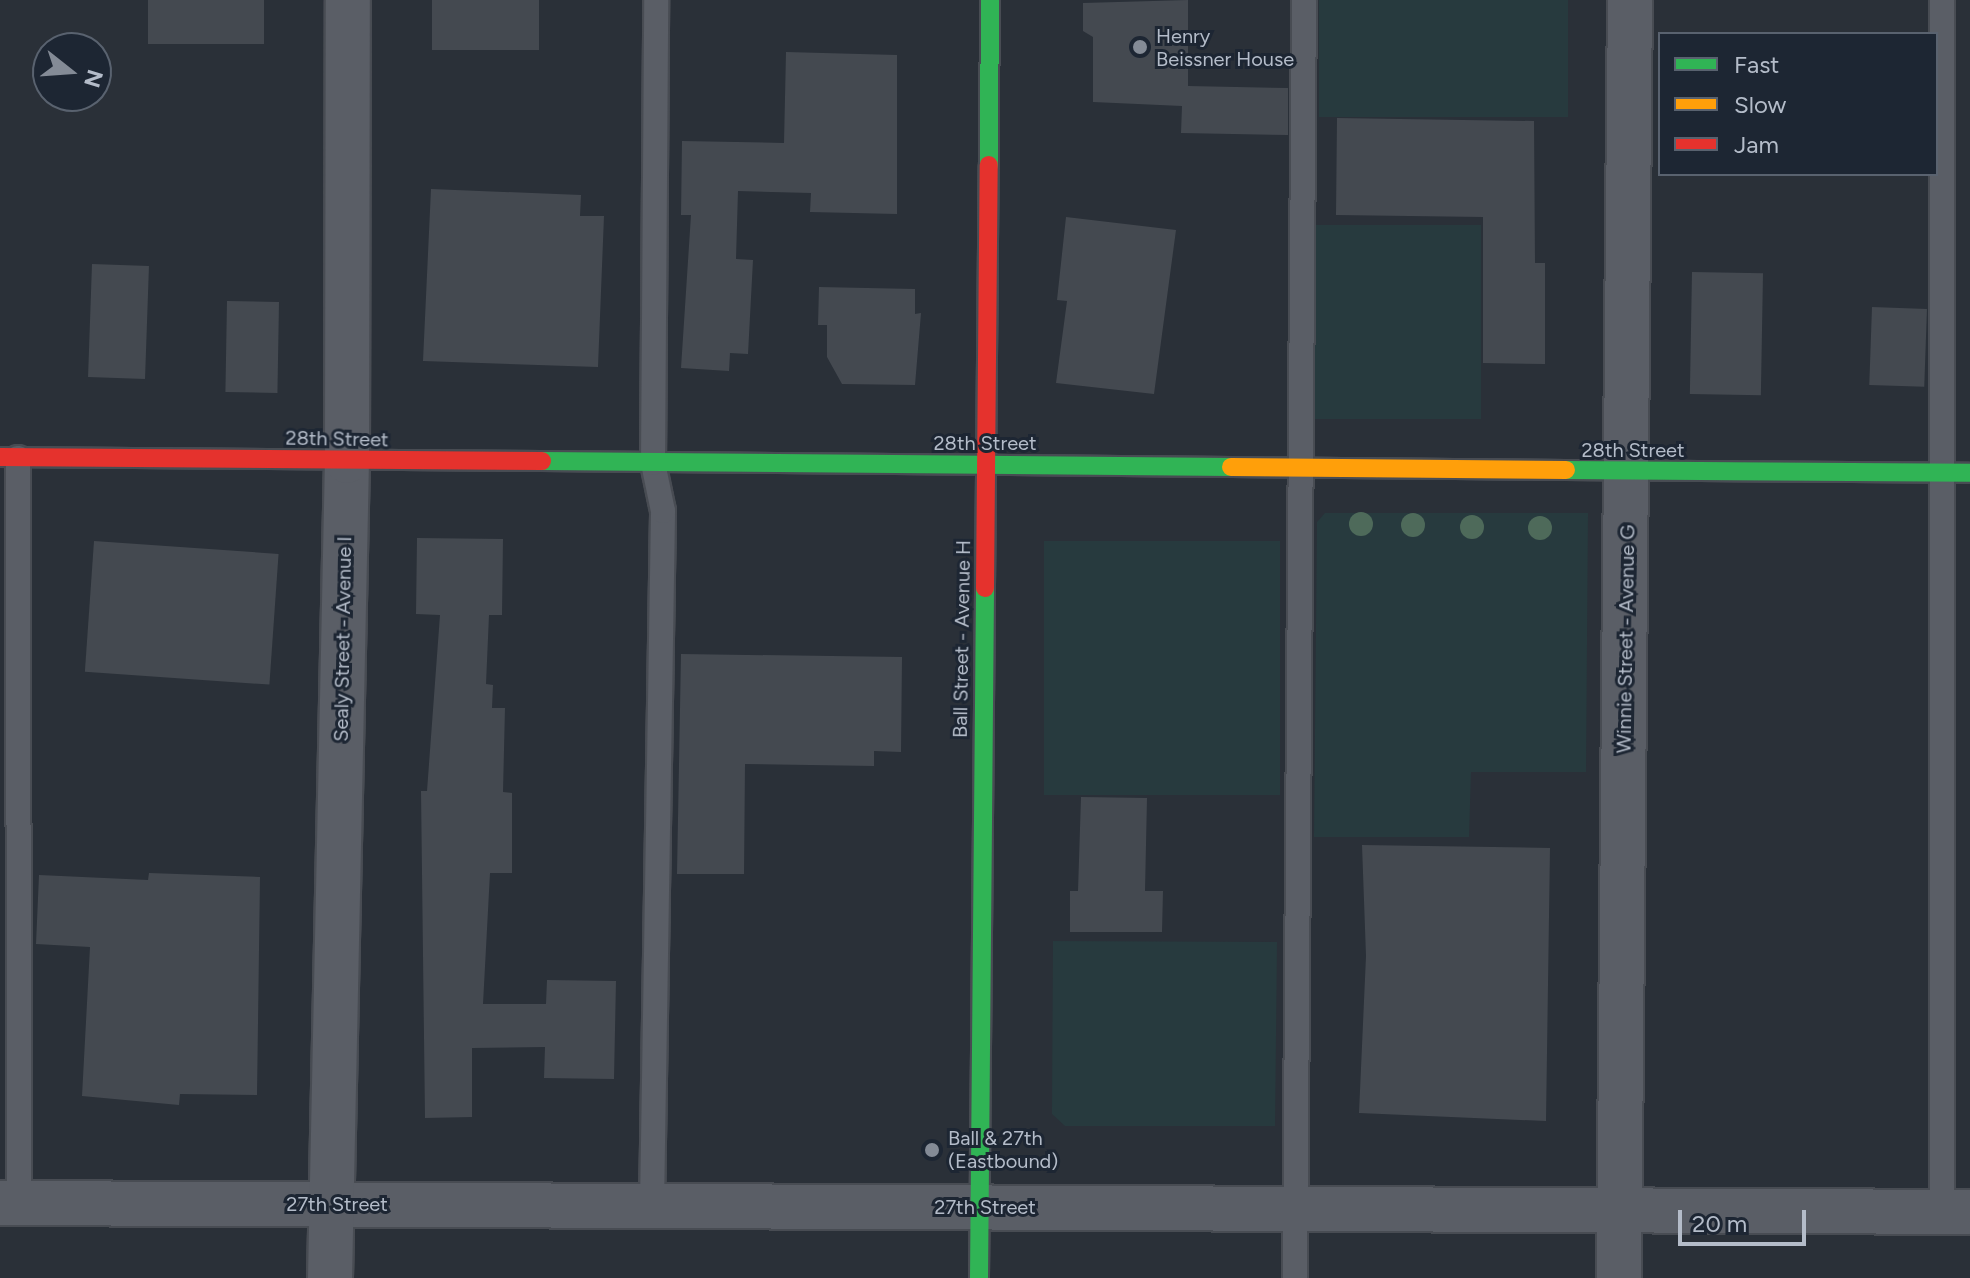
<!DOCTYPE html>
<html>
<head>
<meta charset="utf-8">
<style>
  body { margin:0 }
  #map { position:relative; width:1970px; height:1278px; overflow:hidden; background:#2a3038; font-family:Figtree,sans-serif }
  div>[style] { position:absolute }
  .green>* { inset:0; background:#273a3e; transform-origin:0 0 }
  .building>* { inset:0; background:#444950; transform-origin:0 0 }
  .roads { filter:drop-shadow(2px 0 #484c53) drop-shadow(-2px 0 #484c53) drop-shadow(0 2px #484c53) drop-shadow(0 -2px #484c53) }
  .lane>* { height:24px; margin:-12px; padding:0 12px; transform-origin:12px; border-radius:12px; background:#5a5e66 }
  .street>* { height:44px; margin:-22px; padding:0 22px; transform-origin:22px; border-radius:22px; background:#5a5e66 }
  .fast>* { height:18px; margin:-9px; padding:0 9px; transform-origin:9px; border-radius:9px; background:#30b455 }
  .slow>* { height:18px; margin:-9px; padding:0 9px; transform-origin:9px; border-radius:9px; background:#ff9f0a }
  .jam>* { height:18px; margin:-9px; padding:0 9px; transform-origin:9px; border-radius:9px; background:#e5322d }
  .trees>* { width:24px; height:24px; margin:-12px; border-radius:50%; background:#4e6a5a }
  .dots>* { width:22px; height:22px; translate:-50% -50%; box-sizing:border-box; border:4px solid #1d2633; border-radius:50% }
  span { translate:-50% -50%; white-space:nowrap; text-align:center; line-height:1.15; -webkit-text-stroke:6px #1d2633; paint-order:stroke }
  .poi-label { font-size:20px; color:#b4bcc9 }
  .left { translate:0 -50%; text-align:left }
  .street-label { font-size:20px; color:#b4bcc9 }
  .legend { position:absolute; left:1658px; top:32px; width:280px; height:144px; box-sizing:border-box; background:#1d2633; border:2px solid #59626f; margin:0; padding:10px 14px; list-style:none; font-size:24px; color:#b4bcc9 }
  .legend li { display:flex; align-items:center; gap:16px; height:40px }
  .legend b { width:40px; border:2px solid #59626f }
  .north { position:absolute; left:32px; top:32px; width:80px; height:80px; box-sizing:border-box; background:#1d2633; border:2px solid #59626f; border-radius:50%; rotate:107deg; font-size:22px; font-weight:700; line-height:32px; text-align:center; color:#b4bcc9 }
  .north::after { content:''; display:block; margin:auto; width:28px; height:36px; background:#848b96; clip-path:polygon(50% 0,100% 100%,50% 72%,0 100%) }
  .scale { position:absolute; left:1678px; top:1210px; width:128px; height:36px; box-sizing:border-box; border:4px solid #b4bcc9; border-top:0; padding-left:10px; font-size:24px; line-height:28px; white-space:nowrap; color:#b4bcc9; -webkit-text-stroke:6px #1d2633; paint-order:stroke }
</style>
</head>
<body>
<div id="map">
  <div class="green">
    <div style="left:1319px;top:0;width:249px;height:117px"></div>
    <div style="left:1313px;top:225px;width:168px;height:194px"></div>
    <div style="clip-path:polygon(1325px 513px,1588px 513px,1586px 772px,1471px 772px,1469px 837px,1314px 837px,1317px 522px)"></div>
    <div style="left:1044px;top:541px;width:236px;height:254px"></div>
    <div style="clip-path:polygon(1053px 941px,1277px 942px,1275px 1126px,1065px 1126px,1052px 1114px)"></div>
  </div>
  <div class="building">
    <div style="left:148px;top:0;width:116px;height:44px"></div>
    <div style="left:432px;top:0;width:107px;height:50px"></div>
    <div style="clip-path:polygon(1188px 0,1188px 86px,1288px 88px,1288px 135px,1181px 133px,1182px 106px,1093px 102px,1093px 37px,1083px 31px,1083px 3px)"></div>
    <div style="clip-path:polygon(786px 52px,897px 55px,897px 214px,810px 212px,811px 193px,738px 191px,736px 259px,753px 260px,748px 354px,730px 353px,729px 371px,681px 368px,691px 215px,681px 215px,682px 141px,784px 143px)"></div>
    <div style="clip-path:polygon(1337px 118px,1534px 121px,1535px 263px,1545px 263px,1545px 364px,1483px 363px,1483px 217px,1336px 215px)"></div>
    <div style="clip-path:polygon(431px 189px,581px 195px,580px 216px,604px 216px,598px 367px,423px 361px)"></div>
    <div style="clip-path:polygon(1066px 217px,1176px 230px,1154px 394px,1056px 383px,1067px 301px,1057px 300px)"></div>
    <div style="left:92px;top:264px;width:57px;height:113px;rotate:2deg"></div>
    <div style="left:1692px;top:272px;width:71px;height:122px;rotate:1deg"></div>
    <div style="clip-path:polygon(819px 287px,915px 289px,915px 314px,921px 313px,915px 385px,842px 384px,827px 357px,827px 325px,818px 325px)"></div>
    <div style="left:279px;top:302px;width:91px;height:52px;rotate:91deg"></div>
    <div style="left:1872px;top:307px;width:55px;height:78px;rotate:2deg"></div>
    <div style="clip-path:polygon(417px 538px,503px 539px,502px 615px,489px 615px,486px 684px,493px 685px,492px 708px,505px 708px,503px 792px,512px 793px,512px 873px,490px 873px,483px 1004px,546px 1004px,547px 980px,616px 981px,614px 1079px,544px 1078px,545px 1047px,472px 1048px,472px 1117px,425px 1118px,421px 791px,427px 791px,440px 615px,416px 614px)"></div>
    <div style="left:94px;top:541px;width:185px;height:131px;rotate:4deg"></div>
    <div style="clip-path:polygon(681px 654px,902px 657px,901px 752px,874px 751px,874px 766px,745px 764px,744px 874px,677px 874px)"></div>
    <div style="clip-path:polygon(1081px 797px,1147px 798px,1145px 891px,1163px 891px,1162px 932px,1070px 932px,1070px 891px,1078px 891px)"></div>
    <div style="clip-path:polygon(1362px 845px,1550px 848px,1546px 1121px,1359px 1113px,1366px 956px)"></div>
    <div style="clip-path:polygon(149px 873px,260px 877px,257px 1095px,180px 1094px,179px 1105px,82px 1096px,90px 947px,36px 944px,39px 875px,148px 880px)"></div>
  </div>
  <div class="roads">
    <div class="lane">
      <div style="left:18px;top:458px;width:745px;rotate:89.92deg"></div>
      <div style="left:652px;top:1206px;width:695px;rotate:-89.09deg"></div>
      <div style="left:663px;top:511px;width:49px;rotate:-101.8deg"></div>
      <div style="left:653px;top:463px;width:463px;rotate:-89.6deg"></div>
      <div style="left:1942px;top:1212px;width:1212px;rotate:-90deg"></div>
      <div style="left:1295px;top:1278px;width:1278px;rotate:-89.6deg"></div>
    </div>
    <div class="street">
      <div style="left:0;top:1203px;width:1970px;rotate:0.26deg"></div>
      <div style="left:330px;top:1278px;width:817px;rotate:-88.81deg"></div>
      <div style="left:347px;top:461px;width:461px;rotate:-89.9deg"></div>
      <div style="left:1619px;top:1278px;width:1278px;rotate:-89.51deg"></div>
    </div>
    <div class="fast">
      <div style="left:989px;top:165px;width:165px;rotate:-89.7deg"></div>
      <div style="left:542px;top:461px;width:689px;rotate:0.5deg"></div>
      <div style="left:1566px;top:470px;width:404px;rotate:0.4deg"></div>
      <div style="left:979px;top:1278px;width:690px;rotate:-89.5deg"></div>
    </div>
    <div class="slow">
      <div style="left:1231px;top:467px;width:335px;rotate:0.5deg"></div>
    </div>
    <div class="jam">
      <div style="left:0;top:457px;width:542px;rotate:0.42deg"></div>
      <div style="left:985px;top:588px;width:423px;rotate:-89.5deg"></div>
    </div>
  </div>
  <div class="trees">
    <div style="left:1361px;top:524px"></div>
    <div style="left:1413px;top:525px"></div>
    <div style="left:1472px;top:527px"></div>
    <div style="left:1540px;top:528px"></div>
  </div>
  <div class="dots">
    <div style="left:1140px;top:47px;background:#848b96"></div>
    <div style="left:932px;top:1150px;background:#848b96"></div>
  </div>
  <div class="poi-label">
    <span class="left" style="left:1156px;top:48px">Henry<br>Beissner House</span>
    <span class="left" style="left:948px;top:1150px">Ball &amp; 27th<br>(Eastbound)</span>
  </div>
  <div class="street-label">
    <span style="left:337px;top:439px;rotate:1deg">28th Street</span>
    <span style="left:985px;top:443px">28th Street</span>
    <span style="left:1633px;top:450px">28th Street</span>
    <span style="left:343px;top:639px;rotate:-89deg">Sealy Street - Avenue I</span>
    <span style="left:962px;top:639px;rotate:-89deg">Ball Street - Avenue H</span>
    <span style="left:1626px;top:639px;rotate:-89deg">Winnie Street - Avenue G</span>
    <span style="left:337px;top:1204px">27th Street</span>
    <span style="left:985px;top:1207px">27th Street</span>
  </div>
  <ul class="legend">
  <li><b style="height:10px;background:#30b455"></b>Fast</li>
  <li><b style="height:10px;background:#ff9f0a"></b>Slow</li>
  <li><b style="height:10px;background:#e5322d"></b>Jam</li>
  </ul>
  <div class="north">N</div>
  <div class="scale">20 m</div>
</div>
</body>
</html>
